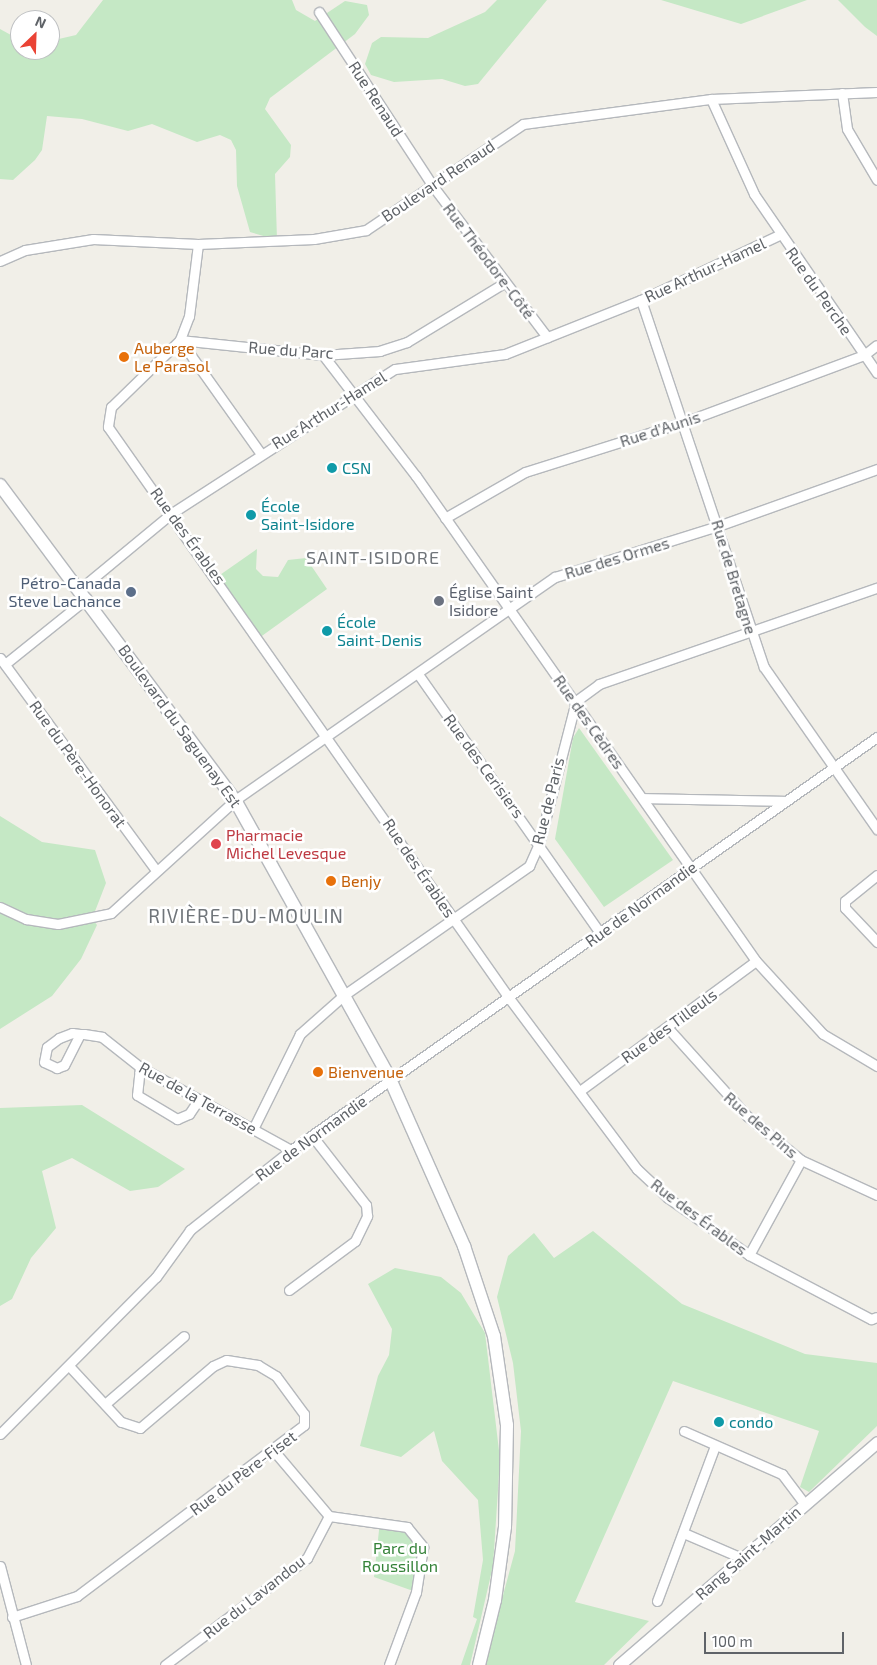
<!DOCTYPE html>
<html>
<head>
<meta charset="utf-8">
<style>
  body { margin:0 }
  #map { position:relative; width:877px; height:1665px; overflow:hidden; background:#f1efe8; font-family:"Exo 2",sans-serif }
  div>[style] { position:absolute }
  .green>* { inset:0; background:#c5e8c5 }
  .roads { filter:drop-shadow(1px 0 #b5b8bc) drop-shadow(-1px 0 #b5b8bc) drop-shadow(0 1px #b5b8bc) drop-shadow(0 -1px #b5b8bc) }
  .minor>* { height:9px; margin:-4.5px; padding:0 4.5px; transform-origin:4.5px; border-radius:4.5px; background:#fff }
  .tertiary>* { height:11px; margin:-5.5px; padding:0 5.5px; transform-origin:5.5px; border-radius:5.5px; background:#fff }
  .secondary>* { height:12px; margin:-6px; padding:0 6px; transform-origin:6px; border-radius:6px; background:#fff }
  .dots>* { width:14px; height:14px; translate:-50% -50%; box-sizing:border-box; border:2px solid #fff; border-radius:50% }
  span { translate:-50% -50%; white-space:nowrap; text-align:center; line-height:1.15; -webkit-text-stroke:5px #fff; paint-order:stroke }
  .street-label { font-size:16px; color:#5f6368 }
  .food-label { font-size:16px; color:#c56008 }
  .left { translate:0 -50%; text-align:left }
  .culture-label { font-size:16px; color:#0d838f }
  .service-label { font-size:16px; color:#4e5e75 }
  .right { translate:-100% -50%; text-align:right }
  .worship-label { font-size:16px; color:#5b616d }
  .health-label { font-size:16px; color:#be3a42 }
  .park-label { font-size:16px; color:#348238 }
  .neighbourhood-label { font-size:18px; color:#70757a; letter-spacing:1px }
  .quarter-label { font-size:19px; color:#70757a; letter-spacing:1px }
  .north { position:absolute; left:10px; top:10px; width:50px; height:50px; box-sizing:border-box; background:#fff; border:1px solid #bfc1c3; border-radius:50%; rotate:24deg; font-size:14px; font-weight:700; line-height:20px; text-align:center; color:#5f6368 }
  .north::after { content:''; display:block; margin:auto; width:18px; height:22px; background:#ea4335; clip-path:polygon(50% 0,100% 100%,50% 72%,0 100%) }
  .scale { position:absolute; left:704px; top:1632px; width:140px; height:22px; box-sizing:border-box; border:2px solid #5f6368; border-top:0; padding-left:6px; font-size:15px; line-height:18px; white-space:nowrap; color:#5f6368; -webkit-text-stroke:4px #fff; paint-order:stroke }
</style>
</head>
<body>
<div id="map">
  <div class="green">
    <div style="clip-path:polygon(103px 0,292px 0,296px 10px,315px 21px,345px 1px,367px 5px,369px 15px,355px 34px,270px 98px,265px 109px,291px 145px,290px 157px,275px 174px,277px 240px,250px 232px,237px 186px,236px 150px,231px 140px,220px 135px,197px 142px,152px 124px,128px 131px,82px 119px,47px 116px,42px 150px,35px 160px,13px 180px,0 179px,0 29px,20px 40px,20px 50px,50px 50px,50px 41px,76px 35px)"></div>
    <div style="clip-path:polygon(497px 0,547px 0,478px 84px,465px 86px,442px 79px,394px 82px,371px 75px,365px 64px,372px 43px,381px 37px,428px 38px,485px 12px)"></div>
    <div style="clip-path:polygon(661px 0,807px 0,741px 24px)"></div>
    <div style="clip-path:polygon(838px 0,877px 0,877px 36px,865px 27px)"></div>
    <div style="clip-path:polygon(257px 549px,256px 569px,263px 576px,278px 577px,288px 560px,306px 558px,327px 589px,259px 638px,217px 577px)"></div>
    <div style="clip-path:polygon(579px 728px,673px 860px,604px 907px,555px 839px,573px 738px)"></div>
    <div style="clip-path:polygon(0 816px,42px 842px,95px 850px,106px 883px,92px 919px,97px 925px,81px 959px,52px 996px,0 1029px)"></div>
    <div style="clip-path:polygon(82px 1105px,185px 1169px,158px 1187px,130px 1191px,72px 1158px,42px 1171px,56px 1228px,31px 1258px,12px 1299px,0 1306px,0 1108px)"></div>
    <div style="clip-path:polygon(593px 1231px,682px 1304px,805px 1354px,877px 1363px,877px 1426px,809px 1492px,800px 1487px,819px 1431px,673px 1381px,575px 1602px,649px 1621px,604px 1665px,484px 1665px,515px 1551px,521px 1431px,513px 1363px,497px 1297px,508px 1256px,534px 1233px,554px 1258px)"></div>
    <div style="clip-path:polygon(395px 1268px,441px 1277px,461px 1293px,485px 1333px,500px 1459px,493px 1566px,470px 1665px,461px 1665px,477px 1619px,473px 1617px,483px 1560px,478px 1500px,442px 1461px,434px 1431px,401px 1457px,360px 1446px,378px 1376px,389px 1355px,392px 1329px,368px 1284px)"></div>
    <div style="clip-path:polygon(380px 1521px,407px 1527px,423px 1547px,416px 1592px,374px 1577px)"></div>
  </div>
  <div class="roads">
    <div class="minor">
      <div style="left:319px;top:12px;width:207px;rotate:56.8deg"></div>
      <div style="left:432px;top:185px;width:191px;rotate:52.9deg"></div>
      <div style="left:842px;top:93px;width:36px;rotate:82deg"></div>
      <div style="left:847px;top:129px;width:59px;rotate:59.5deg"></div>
      <div style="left:711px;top:99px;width:104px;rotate:65.6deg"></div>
      <div style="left:754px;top:194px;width:217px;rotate:55.5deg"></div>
      <div style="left:198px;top:244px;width:73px;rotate:97.1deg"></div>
      <div style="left:189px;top:316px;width:26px;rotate:111deg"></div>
      <div style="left:180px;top:340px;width:140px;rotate:54.6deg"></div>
      <div style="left:0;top:261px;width:27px;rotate:-24deg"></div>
      <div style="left:25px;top:250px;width:69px;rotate:-9.2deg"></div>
      <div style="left:93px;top:239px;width:105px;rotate:2.7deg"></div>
      <div style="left:198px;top:244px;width:116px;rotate:-2.5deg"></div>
      <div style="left:314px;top:239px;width:53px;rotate:-9.8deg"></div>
      <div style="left:366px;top:230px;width:189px;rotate:-34deg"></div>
      <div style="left:523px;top:124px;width:190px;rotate:-7.6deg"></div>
      <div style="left:711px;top:99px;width:166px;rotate:-2.4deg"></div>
      <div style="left:504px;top:283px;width:114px;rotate:148.7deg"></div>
      <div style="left:407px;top:342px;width:28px;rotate:162deg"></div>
      <div style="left:380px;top:351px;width:57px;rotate:176deg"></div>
      <div style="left:323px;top:355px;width:144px;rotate:-174deg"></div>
      <div style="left:180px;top:340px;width:96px;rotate:135.8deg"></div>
      <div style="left:111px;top:407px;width:20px;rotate:99deg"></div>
      <div style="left:108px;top:427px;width:698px;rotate:54.92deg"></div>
      <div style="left:509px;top:998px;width:214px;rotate:53.2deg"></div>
      <div style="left:637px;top:1169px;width:42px;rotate:43.1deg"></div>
      <div style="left:668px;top:1198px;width:99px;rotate:35.1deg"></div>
      <div style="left:749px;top:1255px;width:138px;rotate:27.7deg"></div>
      <div style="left:871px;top:1319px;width:6px;rotate:-18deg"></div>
      <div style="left:641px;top:300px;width:387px;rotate:71.5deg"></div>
      <div style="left:764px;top:667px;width:198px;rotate:55.1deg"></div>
      <div style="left:323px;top:355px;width:153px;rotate:52.5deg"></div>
      <div style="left:416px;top:476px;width:592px;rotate:54.97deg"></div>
      <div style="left:756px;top:961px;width:99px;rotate:47.5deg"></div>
      <div style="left:823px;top:1034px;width:63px;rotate:30.7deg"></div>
      <div style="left:445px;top:518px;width:92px;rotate:-29.9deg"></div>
      <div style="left:525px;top:472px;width:167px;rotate:-17.5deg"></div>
      <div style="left:684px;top:422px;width:192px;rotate:-20.4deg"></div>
      <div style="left:864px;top:355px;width:16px;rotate:-38deg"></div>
      <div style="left:80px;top:589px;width:119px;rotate:-39.6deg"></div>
      <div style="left:172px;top:513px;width:265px;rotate:-32.9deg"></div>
      <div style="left:395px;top:369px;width:111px;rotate:-7.8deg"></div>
      <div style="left:505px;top:354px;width:146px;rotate:-21.7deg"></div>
      <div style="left:641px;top:300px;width:153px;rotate:-25.2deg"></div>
      <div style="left:0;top:658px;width:263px;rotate:53.7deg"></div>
      <div style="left:5px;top:664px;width:105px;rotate:-38.8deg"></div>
      <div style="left:418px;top:674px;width:317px;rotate:54.9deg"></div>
      <div style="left:643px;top:798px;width:142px;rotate:1.2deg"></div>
      <div style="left:877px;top:875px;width:41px;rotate:140.9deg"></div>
      <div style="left:845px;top:901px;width:7px;rotate:90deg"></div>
      <div style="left:845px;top:908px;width:47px;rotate:46.7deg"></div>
      <div style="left:0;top:907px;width:29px;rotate:25deg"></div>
      <div style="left:26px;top:919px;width:32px;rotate:9deg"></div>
      <div style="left:58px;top:924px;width:54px;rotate:-11.7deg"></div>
      <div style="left:111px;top:913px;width:168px;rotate:-42.3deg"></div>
      <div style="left:235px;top:800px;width:390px;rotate:-34.9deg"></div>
      <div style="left:555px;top:577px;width:171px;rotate:-17.4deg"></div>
      <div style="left:718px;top:526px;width:169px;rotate:-19.7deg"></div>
      <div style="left:667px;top:1027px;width:120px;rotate:48deg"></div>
      <div style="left:747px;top:1116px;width:70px;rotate:39.2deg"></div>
      <div style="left:801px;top:1160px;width:84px;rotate:24.7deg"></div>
      <div style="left:80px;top:1034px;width:35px;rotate:117deg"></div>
      <div style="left:64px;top:1065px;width:8px;rotate:157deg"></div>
      <div style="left:57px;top:1068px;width:14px;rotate:-155deg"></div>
      <div style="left:44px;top:1062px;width:15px;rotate:-79deg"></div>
      <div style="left:47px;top:1047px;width:15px;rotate:-37deg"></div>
      <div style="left:59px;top:1038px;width:14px;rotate:-21deg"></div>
      <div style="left:72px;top:1033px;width:8px;rotate:7deg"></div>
      <div style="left:80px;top:1034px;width:4px"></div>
      <div style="left:84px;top:1034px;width:18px;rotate:9deg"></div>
      <div style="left:102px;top:1037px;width:48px;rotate:38.3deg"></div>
      <div style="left:140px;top:1067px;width:172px;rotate:28.8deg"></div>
      <div style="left:140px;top:1067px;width:28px;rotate:96deg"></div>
      <div style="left:137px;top:1095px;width:47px;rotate:31deg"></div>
      <div style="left:177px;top:1119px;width:13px;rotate:-23deg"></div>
      <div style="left:189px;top:1114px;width:18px;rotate:-56deg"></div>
      <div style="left:581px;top:1090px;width:217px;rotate:-36.4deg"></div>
      <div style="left:253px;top:1129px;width:106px;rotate:-63.7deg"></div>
      <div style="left:300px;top:1034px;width:59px;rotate:-41.6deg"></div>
      <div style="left:344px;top:995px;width:226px;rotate:-34.9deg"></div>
      <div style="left:529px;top:866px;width:24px;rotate:-66deg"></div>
      <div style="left:539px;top:844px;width:148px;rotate:-75.5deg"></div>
      <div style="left:576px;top:701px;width:29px;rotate:-36deg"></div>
      <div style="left:599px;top:684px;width:294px;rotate:-19.1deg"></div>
      <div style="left:749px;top:1255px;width:108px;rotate:-61.3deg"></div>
      <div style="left:289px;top:1290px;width:82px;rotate:-36.6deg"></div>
      <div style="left:355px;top:1241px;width:28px;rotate:-64deg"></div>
      <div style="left:367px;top:1216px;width:11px;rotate:-95deg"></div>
      <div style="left:366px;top:1205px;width:86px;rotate:-127.9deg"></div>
      <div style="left:105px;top:1404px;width:104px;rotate:-40.7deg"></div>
      <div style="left:684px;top:1431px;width:107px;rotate:23.7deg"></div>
      <div style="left:782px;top:1474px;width:36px;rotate:53deg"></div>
      <div style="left:0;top:1434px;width:221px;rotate:-45.2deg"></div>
      <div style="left:156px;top:1277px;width:58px;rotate:-54.1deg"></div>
      <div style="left:190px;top:1230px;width:129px;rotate:-38.4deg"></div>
      <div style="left:291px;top:1150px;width:717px;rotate:-35.18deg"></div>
      <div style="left:274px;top:1451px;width:85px;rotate:49.8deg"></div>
      <div style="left:329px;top:1516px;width:79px;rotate:8deg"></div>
      <div style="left:407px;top:1527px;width:26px;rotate:51deg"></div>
      <div style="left:423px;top:1547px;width:46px;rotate:98.8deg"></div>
      <div style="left:416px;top:1592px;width:78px;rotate:110.3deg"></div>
      <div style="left:686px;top:1534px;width:61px;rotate:23.2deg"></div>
      <div style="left:0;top:1566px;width:102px;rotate:75.3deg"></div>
      <div style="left:657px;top:1601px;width:165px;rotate:-69.5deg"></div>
      <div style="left:12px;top:1617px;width:68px;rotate:-17.9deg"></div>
      <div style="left:77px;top:1596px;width:284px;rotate:-37deg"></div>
      <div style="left:304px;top:1425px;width:11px;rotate:-90deg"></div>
      <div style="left:304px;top:1414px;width:47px;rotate:-126.4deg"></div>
      <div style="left:276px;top:1376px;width:21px;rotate:-149deg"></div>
      <div style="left:258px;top:1365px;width:32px;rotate:-171deg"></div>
      <div style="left:226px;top:1360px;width:14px;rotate:155deg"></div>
      <div style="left:213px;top:1366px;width:96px;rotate:139.7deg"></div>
      <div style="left:140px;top:1428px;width:20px;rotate:-162deg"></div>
      <div style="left:121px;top:1422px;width:75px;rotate:-132.8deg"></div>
      <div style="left:165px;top:1665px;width:178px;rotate:-37deg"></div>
      <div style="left:307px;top:1558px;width:47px;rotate:-62.4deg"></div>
    </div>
    <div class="tertiary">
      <div style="left:619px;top:1665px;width:341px;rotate:-40.8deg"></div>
    </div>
    <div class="secondary">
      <div style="left:0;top:485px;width:393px;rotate:53.3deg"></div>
      <div style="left:235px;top:800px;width:319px;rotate:60.9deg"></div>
      <div style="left:390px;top:1079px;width:183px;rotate:66.1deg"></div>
      <div style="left:464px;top:1246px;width:95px;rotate:71.6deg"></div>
      <div style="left:494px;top:1336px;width:90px;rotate:81.7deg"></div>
      <div style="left:507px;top:1425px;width:102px;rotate:91.1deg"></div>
      <div style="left:505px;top:1527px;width:74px;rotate:97.8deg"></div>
      <div style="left:495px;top:1600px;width:67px;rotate:103.8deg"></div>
    </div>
  </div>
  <div class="dots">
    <div style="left:124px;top:357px;background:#e8710a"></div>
    <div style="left:332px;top:468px;background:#0f9aa8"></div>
    <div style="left:251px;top:515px;background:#0f9aa8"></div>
    <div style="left:131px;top:592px;background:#5c6f8a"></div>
    <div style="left:439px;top:601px;background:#6b7280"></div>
    <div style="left:327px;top:631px;background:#0f9aa8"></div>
    <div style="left:216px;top:844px;background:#e0444e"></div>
    <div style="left:331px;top:881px;background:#e8710a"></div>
    <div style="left:318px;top:1072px;background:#e8710a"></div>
    <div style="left:719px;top:1422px;background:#0f9aa8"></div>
  </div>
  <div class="street-label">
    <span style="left:376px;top:99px;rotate:57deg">Rue Renaud</span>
    <span style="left:438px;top:181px;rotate:-34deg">Boulevard Renaud</span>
    <span style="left:489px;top:261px;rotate:53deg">Rue Théodore-Côté</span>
    <span style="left:705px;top:270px;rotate:-25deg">Rue Arthur-Hamel</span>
    <span style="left:819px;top:291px;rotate:55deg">Rue du Perche</span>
    <span style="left:291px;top:350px;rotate:4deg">Rue du Parc</span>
    <span style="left:329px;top:410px;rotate:-32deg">Rue Arthur-Hamel</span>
    <span style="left:660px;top:429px;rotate:-18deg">Rue d'Aunis</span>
    <span style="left:188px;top:536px;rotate:54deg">Rue des Érables</span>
    <span style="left:617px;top:558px;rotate:-17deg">Rue des Ormes</span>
    <span style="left:734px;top:577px;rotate:73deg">Rue de Bretagne</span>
    <span style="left:589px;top:722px;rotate:55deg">Rue des Cèdres</span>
    <span style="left:180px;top:726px;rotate:54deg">Boulevard du Saguenay Est</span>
    <span style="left:78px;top:764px;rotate:54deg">Rue du Père-Honorat</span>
    <span style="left:484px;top:766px;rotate:54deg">Rue des Cerisiers</span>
    <span style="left:548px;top:801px;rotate:-76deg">Rue de Paris</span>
    <span style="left:419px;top:868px;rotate:56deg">Rue des Érables</span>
    <span style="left:641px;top:904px;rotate:-36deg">Rue de Normandie</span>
    <span style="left:669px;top:1026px;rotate:-36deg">Rue des Tilleuls</span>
    <span style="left:198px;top:1098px;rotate:29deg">Rue de la Terrasse</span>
    <span style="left:761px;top:1125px;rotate:41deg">Rue des Pins</span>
    <span style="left:311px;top:1138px;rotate:-36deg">Rue de Normandie</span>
    <span style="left:699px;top:1217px;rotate:37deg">Rue des Érables</span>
    <span style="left:243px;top:1473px;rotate:-37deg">Rue du Père-Fiset</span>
    <span style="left:748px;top:1553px;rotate:-41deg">Rang Saint-Martin</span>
    <span style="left:254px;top:1597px;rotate:-38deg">Rue du Lavandou</span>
  </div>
  <div class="food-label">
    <span class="left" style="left:134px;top:357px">Auberge<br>Le Parasol</span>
    <span class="left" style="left:341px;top:881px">Benjy</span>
    <span class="left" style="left:328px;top:1072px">Bienvenue</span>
  </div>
  <div class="culture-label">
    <span class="left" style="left:342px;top:468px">CSN</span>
    <span class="left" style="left:261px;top:515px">École<br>Saint-Isidore</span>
    <span class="left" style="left:337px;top:631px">École<br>Saint-Denis</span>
    <span class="left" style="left:729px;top:1422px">condo</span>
  </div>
  <div class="service-label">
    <span class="right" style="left:121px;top:592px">Pétro-Canada<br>Steve Lachance</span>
  </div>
  <div class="worship-label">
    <span class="left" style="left:449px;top:601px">Église Saint<br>Isidore</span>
  </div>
  <div class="health-label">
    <span class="left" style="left:226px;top:844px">Pharmacie<br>Michel Levesque</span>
  </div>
  <div class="park-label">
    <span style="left:400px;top:1557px">Parc du<br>Roussillon</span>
  </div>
  <div class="neighbourhood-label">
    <span style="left:373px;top:557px">SAINT-ISIDORE</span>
  </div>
  <div class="quarter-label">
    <span style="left:246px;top:916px">RIVIÈRE-DU-MOULIN</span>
  </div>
  <div class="north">N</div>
  <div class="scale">100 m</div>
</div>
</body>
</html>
